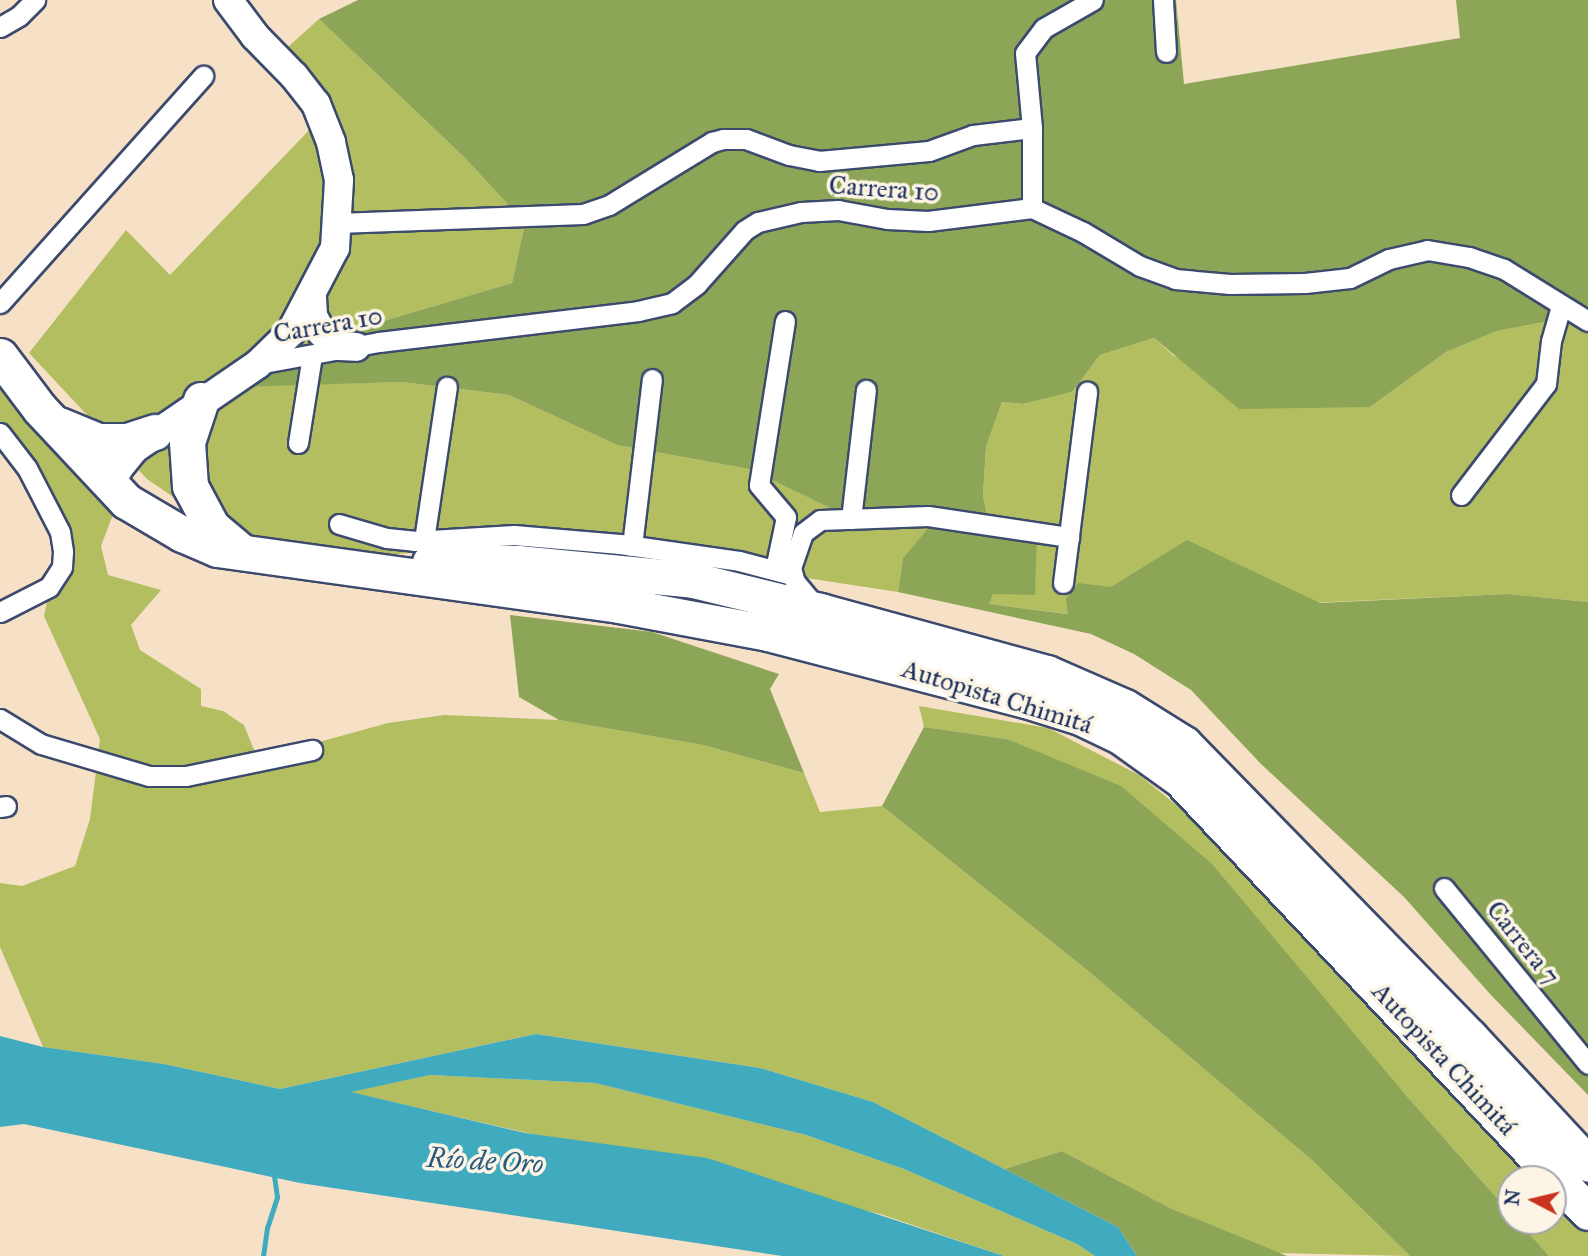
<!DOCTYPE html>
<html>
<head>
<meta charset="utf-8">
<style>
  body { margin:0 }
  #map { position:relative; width:1588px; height:1256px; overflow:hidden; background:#f6e1c7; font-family:"IM FELL Great Primer",serif }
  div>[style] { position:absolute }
  .green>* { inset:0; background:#b2be60 }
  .forest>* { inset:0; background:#8da556 }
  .water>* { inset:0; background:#40aabf }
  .stream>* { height:5px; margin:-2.5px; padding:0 2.5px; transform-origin:2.5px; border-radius:2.5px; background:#40aabf }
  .roads { filter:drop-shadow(2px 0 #3c4a6e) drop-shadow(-2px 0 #3c4a6e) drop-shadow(0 2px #3c4a6e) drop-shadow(0 -2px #3c4a6e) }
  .street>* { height:19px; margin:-9.5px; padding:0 9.5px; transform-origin:9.5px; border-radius:9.5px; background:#fff }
  .secondary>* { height:28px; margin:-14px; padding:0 14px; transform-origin:14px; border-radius:14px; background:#fff }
  .highway>* { height:35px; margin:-17.5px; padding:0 17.5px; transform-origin:17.5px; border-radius:17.5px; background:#fff }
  span { translate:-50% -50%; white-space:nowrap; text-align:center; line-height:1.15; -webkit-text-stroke:7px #fcf5e5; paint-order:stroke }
  .street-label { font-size:26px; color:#1b2f5e }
  .water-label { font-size:28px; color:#285a80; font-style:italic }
  .north { position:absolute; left:1497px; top:1165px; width:70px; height:70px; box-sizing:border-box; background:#fcf5e5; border:2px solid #a2a6af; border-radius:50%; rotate:277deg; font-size:19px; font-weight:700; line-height:28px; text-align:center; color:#1b2f5e }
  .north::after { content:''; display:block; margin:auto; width:24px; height:32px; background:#c8321e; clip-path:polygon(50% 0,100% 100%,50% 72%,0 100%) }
</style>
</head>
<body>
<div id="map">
  <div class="green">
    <div style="clip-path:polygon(319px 19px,465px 158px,525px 223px,512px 283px,343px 333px,209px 387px,402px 382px,509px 395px,617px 445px,749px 469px,861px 523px,931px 526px,903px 558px,898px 592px,727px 566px,517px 542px,389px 555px,229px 535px,147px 479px,29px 353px,126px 230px,170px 275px,316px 123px,267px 66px)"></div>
    <div style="clip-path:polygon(1559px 319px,1588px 321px,1588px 602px,1508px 594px,1070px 614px,988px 604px,993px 594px,991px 533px,983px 496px,986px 447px,1002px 402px,1023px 404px,1072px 392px,1100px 355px,1154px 338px,1174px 356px,1338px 406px,1370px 407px,1446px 352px,1497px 331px)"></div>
    <div style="clip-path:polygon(0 366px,117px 504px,101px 546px,108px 575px,161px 590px,131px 625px,140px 650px,201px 689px,201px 706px,223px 711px,244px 725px,261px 767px,319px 742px,388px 723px,444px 715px,559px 720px,703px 745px,804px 773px,820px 812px,882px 806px,1087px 970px,1313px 1161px,1410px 1256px,1275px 1253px,1172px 1209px,1062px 1151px,1004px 1169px,873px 1102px,760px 1068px,536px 1034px,280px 1089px,164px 1064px,43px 1047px,0 947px,0 883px,22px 886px,75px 866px,90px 819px,100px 739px,44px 616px,49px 592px,71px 546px,0 444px)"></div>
    <div style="clip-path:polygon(919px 706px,1048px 728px,1139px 775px,1210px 832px,1540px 1179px,1511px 1179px,1511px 1214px,1404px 1093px,1007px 739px,924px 727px)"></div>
    <div style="clip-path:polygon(430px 1075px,595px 1083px,806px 1135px,904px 1169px,1077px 1244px,1095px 1256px,1004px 1256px,880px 1214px,349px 1092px)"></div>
    <div style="clip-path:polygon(1553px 1193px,1588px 1229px,1588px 1256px,1549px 1256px,1518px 1221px,1553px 1221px)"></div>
  </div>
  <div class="forest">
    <div style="clip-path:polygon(358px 0,1176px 0,1184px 84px,1460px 38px,1456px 0,1588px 0,1588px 321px,1559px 319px,1497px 331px,1446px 352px,1370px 407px,1239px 409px,1154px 338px,1100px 355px,1072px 392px,1023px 404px,1002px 402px,986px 447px,983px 496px,991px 533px,1037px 532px,1035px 595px,993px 594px,989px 604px,1068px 614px,1066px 599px,1078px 583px,1111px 587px,1187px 540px,1320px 603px,1508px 594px,1588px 602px,1588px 1095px,1490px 994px,1404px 897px,1261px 764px,1191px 690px,1134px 654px,1091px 634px,898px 592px,903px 558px,930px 526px,861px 523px,749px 469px,617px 445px,509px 395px,402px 382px,207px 388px,343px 333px,512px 283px,525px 223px,465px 158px,319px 19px)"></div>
    <div style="clip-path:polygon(510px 615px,652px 632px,779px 674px,770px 689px,804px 773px,703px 745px,559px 720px,519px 697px)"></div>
    <div style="clip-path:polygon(924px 727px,1007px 739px,1121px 786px,1212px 864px,1404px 1093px,1511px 1214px,1511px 1221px,1518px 1221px,1549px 1256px,1410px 1256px,1313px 1161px,1087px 970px,882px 806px)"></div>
    <div style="clip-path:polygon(1062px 1151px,1172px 1209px,1287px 1256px,1137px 1256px,1118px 1227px,1004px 1169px)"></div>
  </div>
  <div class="water">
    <div style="clip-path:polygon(536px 1034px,760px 1068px,873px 1102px,1118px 1227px,1137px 1256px,1095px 1256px,1077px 1244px,904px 1169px,806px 1135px,595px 1083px,430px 1075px,351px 1092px,525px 1133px,707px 1158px,1004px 1256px,782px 1256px,300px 1183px,24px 1124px,0 1127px,0 1036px,43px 1047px,164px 1064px,280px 1089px)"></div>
  </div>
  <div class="stream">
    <div style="left:263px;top:1256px;width:28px;rotate:-82deg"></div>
    <div style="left:267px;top:1228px;width:33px;rotate:-72deg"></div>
    <div style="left:277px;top:1197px;width:27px;rotate:-98deg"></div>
  </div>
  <div class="roads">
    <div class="street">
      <div style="left:1163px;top:0;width:52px;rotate:86.7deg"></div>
      <div style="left:0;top:27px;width:22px;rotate:-30deg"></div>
      <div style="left:19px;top:16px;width:23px;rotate:-45deg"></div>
      <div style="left:1032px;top:208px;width:80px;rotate:-90deg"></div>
      <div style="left:1032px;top:128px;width:75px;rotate:-95.3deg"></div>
      <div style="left:1025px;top:53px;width:31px;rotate:-53deg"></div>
      <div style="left:1044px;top:28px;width:56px;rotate:-29.7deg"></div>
      <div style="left:337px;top:223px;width:246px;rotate:-2.1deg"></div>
      <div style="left:583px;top:214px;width:28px;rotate:-19deg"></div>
      <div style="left:609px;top:205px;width:121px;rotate:-31.5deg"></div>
      <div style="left:712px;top:142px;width:11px;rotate:-15deg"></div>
      <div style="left:723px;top:139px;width:23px"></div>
      <div style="left:746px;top:139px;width:46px;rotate:20.4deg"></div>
      <div style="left:789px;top:155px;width:31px;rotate:11deg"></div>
      <div style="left:819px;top:161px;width:110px;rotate:-5.2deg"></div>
      <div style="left:929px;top:151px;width:47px;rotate:-20deg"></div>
      <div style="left:973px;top:135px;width:59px;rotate:-6.8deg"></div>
      <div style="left:0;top:303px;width:305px;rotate:-48.2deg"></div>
      <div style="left:258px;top:364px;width:123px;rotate:-10.3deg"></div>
      <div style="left:379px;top:342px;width:261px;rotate:-6.8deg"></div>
      <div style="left:638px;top:311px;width:35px;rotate:-13deg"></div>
      <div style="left:672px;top:303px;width:31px;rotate:-37deg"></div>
      <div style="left:697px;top:284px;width:72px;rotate:-48.4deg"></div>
      <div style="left:745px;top:230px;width:15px;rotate:-32deg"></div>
      <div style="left:758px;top:222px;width:44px;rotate:-13.1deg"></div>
      <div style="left:801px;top:212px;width:37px;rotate:-3deg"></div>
      <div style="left:838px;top:210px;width:50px;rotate:10.4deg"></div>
      <div style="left:887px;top:219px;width:41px;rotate:2.8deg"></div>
      <div style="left:928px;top:221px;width:105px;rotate:-7.1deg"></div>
      <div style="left:1032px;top:208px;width:56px;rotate:25.2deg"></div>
      <div style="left:1083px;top:232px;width:66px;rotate:30.8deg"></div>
      <div style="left:1140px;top:266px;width:37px;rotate:20deg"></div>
      <div style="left:1175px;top:279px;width:55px;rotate:5.2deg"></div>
      <div style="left:1230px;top:284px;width:75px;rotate:-0.8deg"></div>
      <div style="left:1305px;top:283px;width:45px;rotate:-6.3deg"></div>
      <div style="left:1350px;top:278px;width:43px;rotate:-26deg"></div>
      <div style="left:1389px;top:259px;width:39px;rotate:-13deg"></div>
      <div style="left:1427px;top:250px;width:43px;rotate:9.5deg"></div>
      <div style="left:1469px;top:257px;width:37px;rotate:19deg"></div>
      <div style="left:1504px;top:269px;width:99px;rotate:31.8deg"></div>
      <div style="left:0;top:433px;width:44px;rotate:52.4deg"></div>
      <div style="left:27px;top:468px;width:72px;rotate:62.7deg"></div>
      <div style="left:60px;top:532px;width:20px;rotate:81deg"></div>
      <div style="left:63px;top:552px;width:15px;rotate:94deg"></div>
      <div style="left:62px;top:567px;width:24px;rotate:123deg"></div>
      <div style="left:49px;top:587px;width:55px;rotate:153deg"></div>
      <div style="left:298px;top:443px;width:88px;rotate:-80.9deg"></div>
      <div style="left:1461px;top:495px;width:140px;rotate:-52.6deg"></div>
      <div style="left:1546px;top:384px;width:43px;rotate:-83.4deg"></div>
      <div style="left:1551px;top:341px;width:35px;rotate:-74deg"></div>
      <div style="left:851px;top:519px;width:130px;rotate:-83.4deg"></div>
      <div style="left:339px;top:524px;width:50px;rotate:16.3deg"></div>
      <div style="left:387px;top:538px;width:27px;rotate:6deg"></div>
      <div style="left:414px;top:541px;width:100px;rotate:-3.4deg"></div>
      <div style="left:514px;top:535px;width:106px;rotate:4.9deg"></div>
      <div style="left:620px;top:544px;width:120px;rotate:8.1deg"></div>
      <div style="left:739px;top:561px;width:55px;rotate:14.8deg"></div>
      <div style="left:424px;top:540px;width:155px;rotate:-81.5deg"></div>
      <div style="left:632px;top:546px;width:168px;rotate:-83.2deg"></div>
      <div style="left:775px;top:569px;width:53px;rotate:-78.1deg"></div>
      <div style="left:786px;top:517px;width:42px;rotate:-130.2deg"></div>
      <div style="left:759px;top:485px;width:166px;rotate:-81deg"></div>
      <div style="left:1063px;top:583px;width:193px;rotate:-82.8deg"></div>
      <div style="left:817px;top:608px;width:34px;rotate:-130deg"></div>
      <div style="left:795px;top:582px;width:15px;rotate:-106deg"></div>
      <div style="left:791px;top:568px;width:37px;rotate:-71deg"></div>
      <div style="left:803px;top:533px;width:21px;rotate:-37deg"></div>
      <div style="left:820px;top:520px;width:108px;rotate:-2.1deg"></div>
      <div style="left:928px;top:516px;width:143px;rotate:8.5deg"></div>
      <div style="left:0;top:719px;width:48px;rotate:31.4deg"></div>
      <div style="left:41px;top:744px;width:113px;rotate:16.5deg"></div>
      <div style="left:149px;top:776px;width:37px"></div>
      <div style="left:186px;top:776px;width:129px;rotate:-11.7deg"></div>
      <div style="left:0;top:807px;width:6px;rotate:-9deg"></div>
      <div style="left:1444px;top:888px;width:227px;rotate:50.7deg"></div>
    </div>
    <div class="secondary">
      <div style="left:312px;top:297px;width:19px;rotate:87deg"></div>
      <div style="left:313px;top:316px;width:19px;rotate:62deg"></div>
      <div style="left:322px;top:333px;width:21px;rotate:37deg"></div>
      <div style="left:339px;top:346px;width:17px;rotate:3deg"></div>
      <div style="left:110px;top:487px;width:20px;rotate:-66deg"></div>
      <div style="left:118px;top:469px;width:26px;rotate:-51deg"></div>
      <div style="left:134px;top:449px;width:150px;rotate:-34.4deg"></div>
      <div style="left:258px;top:364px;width:46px;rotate:-44.1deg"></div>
      <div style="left:291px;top:332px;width:95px;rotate:-62.4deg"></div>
      <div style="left:335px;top:248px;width:68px;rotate:-86.6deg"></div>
      <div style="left:339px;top:180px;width:39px;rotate:-102deg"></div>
      <div style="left:331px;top:142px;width:41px;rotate:-111.5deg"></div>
      <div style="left:316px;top:104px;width:36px;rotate:-128deg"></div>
      <div style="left:294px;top:76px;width:56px;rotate:-134.3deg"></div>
      <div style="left:255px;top:36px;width:45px;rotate:-126.9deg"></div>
    </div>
    <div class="highway">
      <div style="left:0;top:356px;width:66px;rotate:53deg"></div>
      <div style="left:40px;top:409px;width:126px;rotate:46.9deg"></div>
      <div style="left:126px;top:501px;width:65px;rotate:30.5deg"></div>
      <div style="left:182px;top:534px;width:38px;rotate:23deg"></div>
      <div style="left:217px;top:549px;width:406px;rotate:7.9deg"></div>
      <div style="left:619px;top:605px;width:152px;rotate:10.6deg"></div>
      <div style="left:768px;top:633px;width:267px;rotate:14.6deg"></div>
      <div style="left:1026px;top:700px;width:57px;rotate:17.5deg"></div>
      <div style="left:1080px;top:717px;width:44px;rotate:25.4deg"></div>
      <div style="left:1120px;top:736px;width:74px;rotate:35.6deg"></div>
      <div style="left:1180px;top:779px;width:595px;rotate:46.7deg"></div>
      <div style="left:201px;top:400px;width:44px;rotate:108.4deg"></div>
      <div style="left:187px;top:442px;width:44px;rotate:86.1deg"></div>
      <div style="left:190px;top:486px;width:47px;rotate:61.8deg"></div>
      <div style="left:212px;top:527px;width:35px;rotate:40deg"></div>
      <div style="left:59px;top:425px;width:42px;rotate:22.3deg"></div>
      <div style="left:98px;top:441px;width:29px"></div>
      <div style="left:127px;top:441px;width:29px;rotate:-18deg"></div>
      <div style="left:430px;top:562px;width:88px;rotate:0.7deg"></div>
      <div style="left:518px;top:563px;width:176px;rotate:5.5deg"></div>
      <div style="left:693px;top:580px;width:131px;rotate:13.7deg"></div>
      <div style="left:820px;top:611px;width:235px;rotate:15.3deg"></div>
      <div style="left:1047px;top:673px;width:85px;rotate:23.6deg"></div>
      <div style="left:1125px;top:707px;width:70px;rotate:32.1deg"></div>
      <div style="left:1184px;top:744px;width:409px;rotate:45.7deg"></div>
      <div style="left:1470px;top:1037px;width:173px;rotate:47.1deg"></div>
    </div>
  </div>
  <div class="street-label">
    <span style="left:884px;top:189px;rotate:4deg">Carrera 10</span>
    <span style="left:328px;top:325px;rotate:-10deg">Carrera 10</span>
    <span style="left:997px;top:697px;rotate:17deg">Autopista Chimitá</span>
    <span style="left:1523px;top:943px;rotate:51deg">Carrera 7</span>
    <span style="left:1444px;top:1059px;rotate:47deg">Autopista Chimitá</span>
  </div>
  <div class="water-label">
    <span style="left:485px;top:1161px;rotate:3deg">Río de Oro</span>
  </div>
  <div class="north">N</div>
</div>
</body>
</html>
